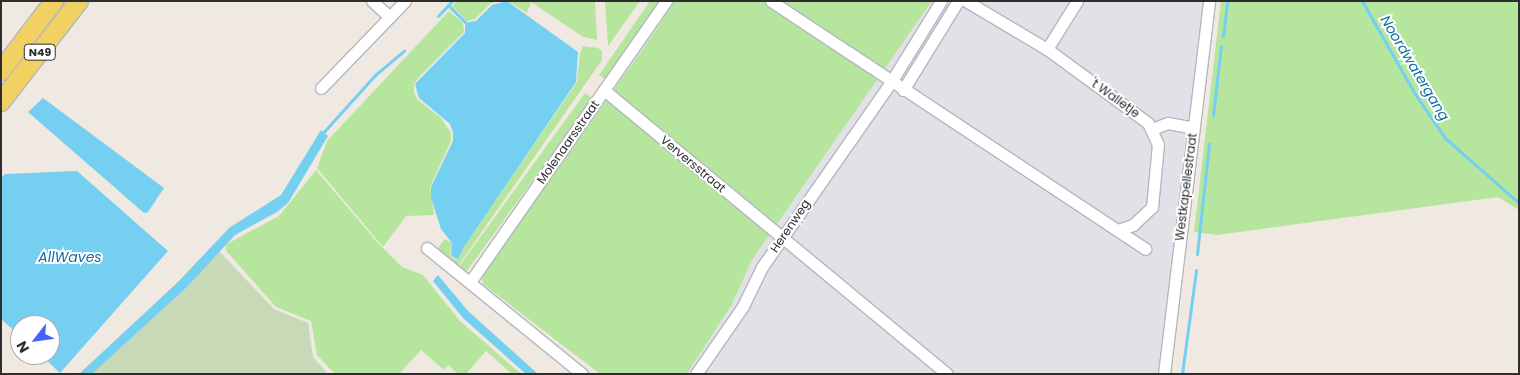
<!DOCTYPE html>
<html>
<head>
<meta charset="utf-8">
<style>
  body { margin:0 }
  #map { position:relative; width:1520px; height:375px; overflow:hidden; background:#efe9e1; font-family:Poppins,sans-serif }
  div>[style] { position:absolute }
  .industrial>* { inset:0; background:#e3e1e8 }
  .green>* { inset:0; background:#b6e59e; transform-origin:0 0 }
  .cemetery>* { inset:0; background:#c8d9b8 }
  .water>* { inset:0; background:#75cff0 }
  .stream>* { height:3px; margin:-1.5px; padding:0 1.5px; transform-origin:1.5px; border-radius:1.5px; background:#75cff0 }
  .roads { filter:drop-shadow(1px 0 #b4b7c1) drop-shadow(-1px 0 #b4b7c1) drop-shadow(0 1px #b4b7c1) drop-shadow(0 -1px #b4b7c1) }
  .street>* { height:11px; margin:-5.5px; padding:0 5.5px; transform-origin:5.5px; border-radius:5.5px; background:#fff }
  .primary>* { height:18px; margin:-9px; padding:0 9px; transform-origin:9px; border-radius:9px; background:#f2d163 }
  span { translate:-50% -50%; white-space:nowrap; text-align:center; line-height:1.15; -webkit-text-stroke:4px #fff; paint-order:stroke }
  .shield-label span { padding:1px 4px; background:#fff; border:1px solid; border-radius:4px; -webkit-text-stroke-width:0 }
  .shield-label { font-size:11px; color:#2e2e2e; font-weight:700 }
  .street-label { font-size:12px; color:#2e2e2e }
  .water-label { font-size:14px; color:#0d6fa3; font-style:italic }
  .frame { position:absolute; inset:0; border:2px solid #2e2e2e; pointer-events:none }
  .north { position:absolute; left:10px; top:315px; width:50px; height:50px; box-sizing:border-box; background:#fff; border:1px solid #ababab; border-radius:50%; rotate:240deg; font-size:14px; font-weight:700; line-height:20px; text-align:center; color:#2e2e2e }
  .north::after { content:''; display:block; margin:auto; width:18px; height:22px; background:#4264fb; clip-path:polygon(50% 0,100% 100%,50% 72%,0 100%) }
</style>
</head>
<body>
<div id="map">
  <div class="industrial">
    <div style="clip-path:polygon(932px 1px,1204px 1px,1159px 374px,687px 374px,732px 304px,752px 260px)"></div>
  </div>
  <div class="green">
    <div style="clip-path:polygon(457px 1px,501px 1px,491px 3px,475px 19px,467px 21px,452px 6px)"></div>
    <div style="clip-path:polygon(508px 1px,595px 1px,597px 40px,583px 37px,531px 2px,527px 13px)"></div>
    <div style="clip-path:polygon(605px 1px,640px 1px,608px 46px)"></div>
    <div style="clip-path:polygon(650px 1px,660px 1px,605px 79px,599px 75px)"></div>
    <div style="clip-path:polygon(675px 1px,932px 1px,752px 260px,732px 304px,687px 374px,600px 374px,483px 284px,482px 275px,645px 46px)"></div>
    <div style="clip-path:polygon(1221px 1px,1519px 1px,1519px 210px,1498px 197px,1217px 235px,1194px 232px)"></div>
    <div style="clip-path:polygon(449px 11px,463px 23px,464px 32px,419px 77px,414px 84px,414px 92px,417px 99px,441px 118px,451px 133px,451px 141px,430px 187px,434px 215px,406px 216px,383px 247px,317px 168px,327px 141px)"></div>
    <div style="clip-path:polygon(583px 46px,598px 48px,602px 51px,602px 60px,458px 266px,437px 249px,445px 239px,452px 243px,450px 255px,458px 261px,464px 247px,577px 82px,580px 53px)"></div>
    <div style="left:585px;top:93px;width:9px;height:215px;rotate:36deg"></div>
    <div style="clip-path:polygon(316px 170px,377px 242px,402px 267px,423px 275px,460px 321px,521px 374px,512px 374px,486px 351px,466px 374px,458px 374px,448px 365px,444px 370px,421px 350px,399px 374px,335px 374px,317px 355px,311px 321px,276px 307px,227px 252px,225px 245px,279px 216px)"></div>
  </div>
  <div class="cemetery">
    <div style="clip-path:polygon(219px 251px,274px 309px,308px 323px,313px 357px,328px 374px,92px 374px,186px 288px)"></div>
  </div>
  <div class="water">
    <div style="clip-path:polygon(507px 1px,578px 52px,576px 82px,464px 247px,458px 260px,451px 255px,452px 243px,441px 229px,431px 198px,431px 187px,453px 141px,453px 132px,450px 124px,419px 98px,415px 84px,465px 33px,465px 26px,469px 22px,476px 21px,492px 5px)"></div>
    <div style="clip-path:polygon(43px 98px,164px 188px,148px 212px,144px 213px,28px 112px)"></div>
    <div style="clip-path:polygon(321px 130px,328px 136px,288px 203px,277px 212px,235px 235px,186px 288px,92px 374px,79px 374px,179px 281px,229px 228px,281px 195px)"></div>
    <div style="clip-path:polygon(77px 171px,168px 251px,60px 373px,41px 355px,50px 355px,50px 325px,20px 325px,20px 336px,1px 319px,1px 178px,5px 174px)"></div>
    <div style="clip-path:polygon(438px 275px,468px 311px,538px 374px,526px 374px,463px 318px,433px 281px)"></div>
  </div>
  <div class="stream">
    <div style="left:1362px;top:1px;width:107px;rotate:60.3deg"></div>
    <div style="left:1415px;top:94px;width:53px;rotate:55.7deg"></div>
    <div style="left:1445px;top:138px;width:98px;rotate:41.3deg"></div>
    <div style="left:448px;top:5px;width:30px;rotate:45deg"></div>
    <div style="left:438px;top:16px;width:21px;rotate:-47deg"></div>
    <div style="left:1223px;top:36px;width:35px;rotate:-83deg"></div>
    <div style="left:1213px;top:115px;width:69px;rotate:-83.4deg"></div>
    <div style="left:321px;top:135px;width:81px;rotate:-48deg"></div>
    <div style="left:375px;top:75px;width:38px;rotate:-40deg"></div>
    <div style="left:1197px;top:254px;width:111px;rotate:-83.8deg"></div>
    <div style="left:1182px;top:374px;width:105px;rotate:-82.3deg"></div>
  </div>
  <div class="roads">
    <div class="street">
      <div style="left:372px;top:1px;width:24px;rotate:42deg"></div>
      <div style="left:771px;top:1px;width:449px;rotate:33.5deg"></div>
      <div style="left:966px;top:1px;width:94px;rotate:30.7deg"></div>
      <div style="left:1077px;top:1px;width:57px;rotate:122deg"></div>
      <div style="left:1047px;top:49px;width:125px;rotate:36.2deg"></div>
      <div style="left:1148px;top:123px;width:23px;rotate:65deg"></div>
      <div style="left:1158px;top:144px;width:63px;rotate:95.4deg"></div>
      <div style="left:1152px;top:207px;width:26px;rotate:137deg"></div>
      <div style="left:1133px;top:225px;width:16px;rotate:162deg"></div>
      <div style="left:321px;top:88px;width:121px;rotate:-46deg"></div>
      <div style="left:604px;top:90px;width:445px;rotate:39.6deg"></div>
      <div style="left:903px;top:90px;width:105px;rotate:-58.3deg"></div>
      <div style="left:1152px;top:129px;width:17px;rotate:-21deg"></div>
      <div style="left:1168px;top:123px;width:25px;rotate:11deg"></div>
      <div style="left:427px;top:248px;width:200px;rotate:39.1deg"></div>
      <div style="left:470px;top:282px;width:343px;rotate:-55.1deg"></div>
      <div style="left:696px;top:374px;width:83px;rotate:-55.3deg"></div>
      <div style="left:743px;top:306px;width:43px;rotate:-64deg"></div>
      <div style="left:762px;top:267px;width:226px;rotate:-55.1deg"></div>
      <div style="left:891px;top:82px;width:95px;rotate:-58.3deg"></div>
      <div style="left:1164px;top:374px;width:376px;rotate:-83.1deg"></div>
    </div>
    <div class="primary">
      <div style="left:1px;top:71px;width:88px;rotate:-52.9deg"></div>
      <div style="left:1px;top:102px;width:128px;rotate:-52.3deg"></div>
    </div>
  </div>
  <div class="shield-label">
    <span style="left:40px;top:52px">N49</span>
  </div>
  <div class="street-label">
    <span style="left:1115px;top:98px;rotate:36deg">'t Walletje</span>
    <span style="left:568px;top:142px;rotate:-55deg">Molenaarsstraat</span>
    <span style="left:693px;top:164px;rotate:40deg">Verversstraat</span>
    <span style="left:1186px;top:187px;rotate:-83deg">Westkapellestraat</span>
    <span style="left:790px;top:226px;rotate:-56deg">Herenweg</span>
  </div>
  <div class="water-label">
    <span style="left:1415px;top:68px;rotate:59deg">Noordwatergang</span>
    <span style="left:70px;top:257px">AllWaves</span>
  </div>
  <div class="frame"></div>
  <div class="north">N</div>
</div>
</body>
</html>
